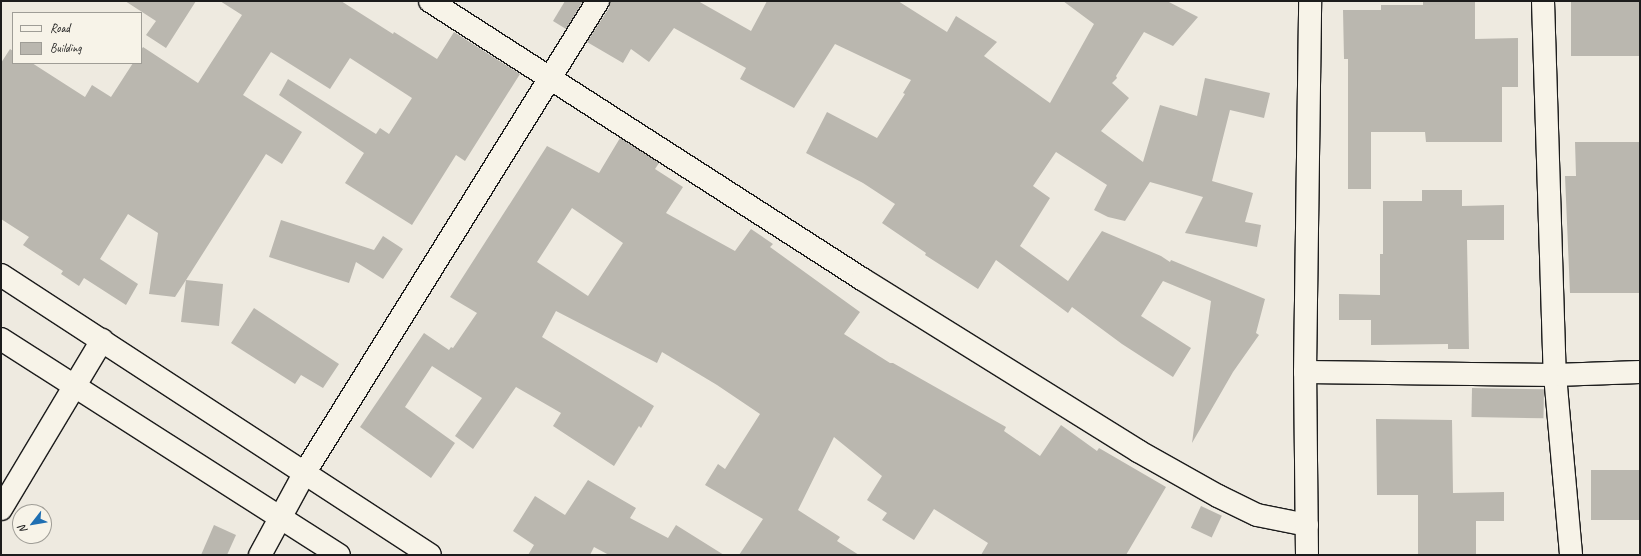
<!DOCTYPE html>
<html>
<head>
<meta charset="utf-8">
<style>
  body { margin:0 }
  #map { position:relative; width:1641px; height:556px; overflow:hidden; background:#eeeae0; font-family:Caveat,sans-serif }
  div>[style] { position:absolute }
  .building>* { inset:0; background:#bab7af; transform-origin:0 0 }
  .roads { filter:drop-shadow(1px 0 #1c1c1c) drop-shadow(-1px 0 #1c1c1c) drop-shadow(0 1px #1c1c1c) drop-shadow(0 -1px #1c1c1c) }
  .minor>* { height:22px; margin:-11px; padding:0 11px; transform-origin:11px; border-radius:11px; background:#f7f3e8 }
  .tertiary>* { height:22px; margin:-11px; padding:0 11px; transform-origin:11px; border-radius:11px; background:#f7f3e8 }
  .secondary>* { height:22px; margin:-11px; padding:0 11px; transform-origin:11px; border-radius:11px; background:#f7f3e8 }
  span { translate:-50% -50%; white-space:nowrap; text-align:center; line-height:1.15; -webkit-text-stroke:4px #f7f3e8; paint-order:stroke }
  .frame { position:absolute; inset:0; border:2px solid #1c1c1c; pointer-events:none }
  .legend { position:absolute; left:12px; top:12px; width:130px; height:52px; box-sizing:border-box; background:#f7f3e8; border:1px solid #9f9d96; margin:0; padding:5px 7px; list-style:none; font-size:12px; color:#1c1c1c }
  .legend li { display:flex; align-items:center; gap:8px; height:20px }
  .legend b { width:20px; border:1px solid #9f9d96 }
  .north { position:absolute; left:12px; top:504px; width:40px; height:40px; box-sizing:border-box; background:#f7f3e8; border:1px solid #9f9d96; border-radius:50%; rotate:239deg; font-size:11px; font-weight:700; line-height:16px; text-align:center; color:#1c1c1c }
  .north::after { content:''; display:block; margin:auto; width:14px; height:18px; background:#1f6fb2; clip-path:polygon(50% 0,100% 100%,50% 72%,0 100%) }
</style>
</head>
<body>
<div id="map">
  <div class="building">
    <div style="clip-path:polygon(125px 1px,196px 1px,166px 48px,146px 35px,156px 21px)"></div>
    <div style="clip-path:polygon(220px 1px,341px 1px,393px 34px,394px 32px,437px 59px,454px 32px,520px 74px,465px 161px,456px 155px,412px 225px,345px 183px,364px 153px,279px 95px,288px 79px,376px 134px,380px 128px,389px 134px,412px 98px,350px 58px,330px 89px,271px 52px,243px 95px,302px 132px,282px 164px,266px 154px,186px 280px,223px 284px,219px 326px,181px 322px,186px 280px,175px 297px,149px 294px,158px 233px,128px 214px,100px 259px,138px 284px,126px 305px,84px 278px,79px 286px,61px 274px,63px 271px,23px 245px,29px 237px,1px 219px,1px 63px,10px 49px,13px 51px,13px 63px,32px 63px,85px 97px,92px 85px,111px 97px,133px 63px,141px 63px,141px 50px,143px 47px,198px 83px,242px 15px)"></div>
    <div style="clip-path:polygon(565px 1px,583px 1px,566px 29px,553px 21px)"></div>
    <div style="clip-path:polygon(610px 1px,698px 1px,751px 31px,767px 1px,898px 1px,947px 32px,956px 16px,997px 42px,984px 56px,1050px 103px,1094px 24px,1063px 1px,1167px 1px,1198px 17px,1173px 46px,1144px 32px,1116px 76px,1117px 78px,1112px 83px,1129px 98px,1101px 131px,1143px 162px,1160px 105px,1197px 116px,1205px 78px,1270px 93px,1264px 118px,1230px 110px,1212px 181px,1253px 193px,1245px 222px,1261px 225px,1257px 247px,1185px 233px,1203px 197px,1150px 182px,1125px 221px,1108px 217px,1094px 210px,1107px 185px,1056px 152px,1033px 186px,1050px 198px,1020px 246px,1068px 281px,1102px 231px,1161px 256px,1170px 262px,1171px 260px,1265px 299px,1256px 333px,1259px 335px,1233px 372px,1192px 443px,1211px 301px,1163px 281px,1141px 316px,1191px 348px,1173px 377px,1122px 344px,1072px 307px,1068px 313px,996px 260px,978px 289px,925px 255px,926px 253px,882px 223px,895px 204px,863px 183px,806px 153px,827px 112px,877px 138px,905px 94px,903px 93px,911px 80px,835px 44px,794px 108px,740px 79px,746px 68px,674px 28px,649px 62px,631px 49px,623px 63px,587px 42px,609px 8px)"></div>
    <div style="clip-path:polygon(1423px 1px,1475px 1px,1475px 39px,1518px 38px,1518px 87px,1502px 87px,1502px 142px,1426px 142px,1425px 132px,1371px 132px,1371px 189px,1348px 189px,1348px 59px,1344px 59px,1343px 10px,1381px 10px,1381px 5px,1423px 5px)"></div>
    <div style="left:1571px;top:1px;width:69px;height:55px"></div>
    <div style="clip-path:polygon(evenodd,620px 138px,659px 163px,655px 169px,683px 187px,666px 213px,735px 251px,751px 229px,773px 244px,770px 247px,860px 312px,844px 334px,890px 363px,893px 363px,1006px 427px,1004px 431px,1040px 456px,1061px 425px,1097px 451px,1099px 448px,1166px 487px,1126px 555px,981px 555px,988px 543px,934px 509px,914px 540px,882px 520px,887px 513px,867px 500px,882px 476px,834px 437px,798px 510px,840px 537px,837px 541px,859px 555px,739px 555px,763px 519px,705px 485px,718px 464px,725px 469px,760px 414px,717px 385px,662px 352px,657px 363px,556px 311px,542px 337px,654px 406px,641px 428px,639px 426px,614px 466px,553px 426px,561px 413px,516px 387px,473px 449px,455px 436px,482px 398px,432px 366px,405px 407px,455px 443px,431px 478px,360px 427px,424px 333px,449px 350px,451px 347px,453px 348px,477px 313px,450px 297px,547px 146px,599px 173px,620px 138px,572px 208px,623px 243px,588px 296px,537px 262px,572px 208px)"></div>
    <div style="clip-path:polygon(1575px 142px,1640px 142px,1640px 293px,1570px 293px,1565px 176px,1576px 176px)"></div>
    <div style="clip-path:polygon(1422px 190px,1462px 190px,1462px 206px,1504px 205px,1504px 240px,1467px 240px,1469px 349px,1448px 349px,1448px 344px,1371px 345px,1371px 320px,1339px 320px,1339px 294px,1380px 295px,1380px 254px,1383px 254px,1383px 201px,1422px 201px)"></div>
    <div style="clip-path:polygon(281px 220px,374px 250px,383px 236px,403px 249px,383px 279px,356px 262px,349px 283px,269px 257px)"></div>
    <div style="clip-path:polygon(254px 308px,339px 364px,323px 388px,301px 375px,295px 384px,231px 343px)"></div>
    <div style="left:1472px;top:388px;width:72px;height:29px;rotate:1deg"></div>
    <div style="clip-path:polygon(1376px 419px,1452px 420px,1453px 493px,1504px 492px,1504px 521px,1476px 521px,1476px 555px,1418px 555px,1418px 495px,1377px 495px)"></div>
    <div style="left:1591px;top:470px;width:49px;height:50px"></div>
    <div style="clip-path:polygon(588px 480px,636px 508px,630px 518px,668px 538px,676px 525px,724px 555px,609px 555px,594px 547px,590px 555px,528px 555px,534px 545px,513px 531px,535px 496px,565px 515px)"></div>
    <div style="left:1201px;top:506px;width:23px;height:24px;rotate:25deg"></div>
    <div style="clip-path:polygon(214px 525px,236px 535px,227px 555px,201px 555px)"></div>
  </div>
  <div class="roads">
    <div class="minor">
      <div style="left:430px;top:1px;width:514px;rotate:32.76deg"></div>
      <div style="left:862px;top:279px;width:325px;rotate:31.9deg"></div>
      <div style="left:1138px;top:451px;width:92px;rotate:29.4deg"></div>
      <div style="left:1218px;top:496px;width:43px;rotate:26deg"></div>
      <div style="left:1257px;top:515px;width:51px;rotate:11.3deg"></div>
      <div style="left:1543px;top:1px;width:374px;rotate:88.2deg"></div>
      <div style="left:1555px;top:375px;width:181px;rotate:84.9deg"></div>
      <div style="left:1305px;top:372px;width:250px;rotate:0.7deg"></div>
      <div style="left:1555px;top:375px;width:85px;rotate:-2deg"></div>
      <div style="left:1px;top:509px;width:197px;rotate:-59.1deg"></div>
      <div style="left:260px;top:555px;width:94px;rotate:-61.5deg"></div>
      <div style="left:305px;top:472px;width:555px;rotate:-58.12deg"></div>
    </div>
    <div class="tertiary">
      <div style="left:1307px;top:555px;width:183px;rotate:-90.6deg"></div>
      <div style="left:1305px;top:372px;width:371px;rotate:-89.2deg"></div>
    </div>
    <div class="secondary">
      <div style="left:1px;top:275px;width:512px;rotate:33.13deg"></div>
      <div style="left:1px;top:339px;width:401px;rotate:32.6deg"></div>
    </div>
  </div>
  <div class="frame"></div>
  <ul class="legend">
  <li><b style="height:5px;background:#f7f3e8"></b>Road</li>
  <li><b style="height:11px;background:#bab7af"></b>Building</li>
  </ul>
  <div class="north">N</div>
</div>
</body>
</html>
